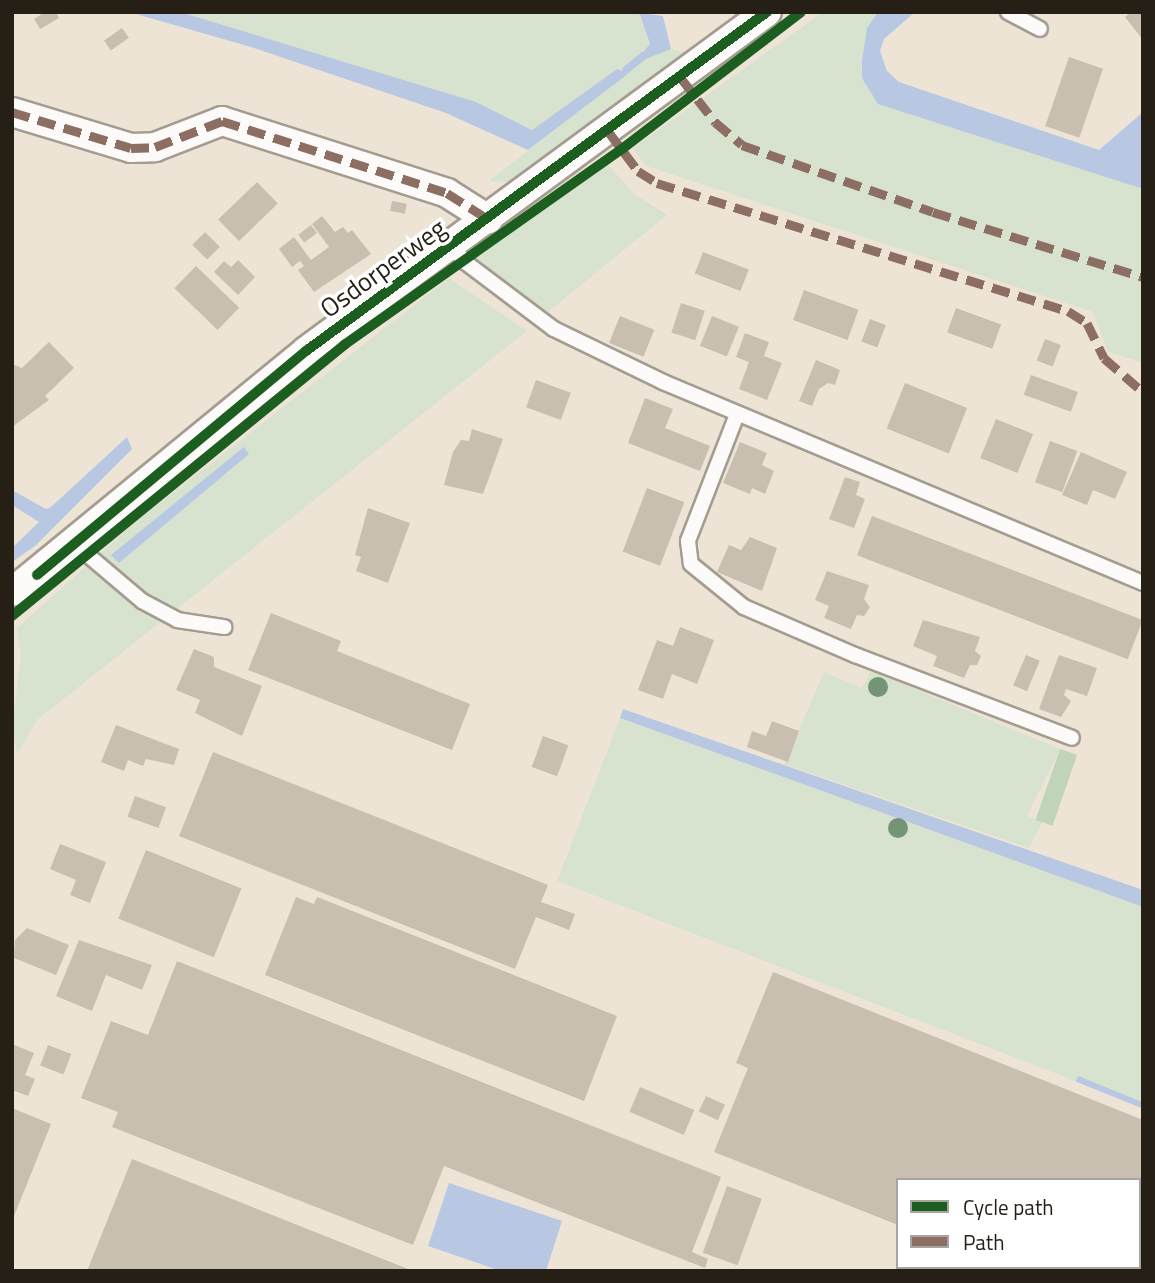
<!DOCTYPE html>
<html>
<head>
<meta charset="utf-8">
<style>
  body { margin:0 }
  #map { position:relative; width:1155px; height:1283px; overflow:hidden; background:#eee4d6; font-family:"Titillium Web",sans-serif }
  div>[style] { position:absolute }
  .green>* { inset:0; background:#d8e3cf }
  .forest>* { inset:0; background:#bfd4b8; transform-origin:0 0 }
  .water>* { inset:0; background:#b8c8e3; transform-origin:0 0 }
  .stream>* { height:8px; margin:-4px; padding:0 4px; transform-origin:4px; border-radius:4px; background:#b8c8e3 }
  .building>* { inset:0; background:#c9bfb0; transform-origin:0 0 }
  .roads { filter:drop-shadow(2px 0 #a49c91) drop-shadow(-2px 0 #a49c91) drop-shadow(0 2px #a49c91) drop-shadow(0 -2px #a49c91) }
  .service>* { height:14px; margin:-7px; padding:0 7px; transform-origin:7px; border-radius:7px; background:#fcfbf9 }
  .minor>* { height:28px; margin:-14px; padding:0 14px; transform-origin:14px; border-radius:14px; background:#fcfbf9 }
  .quiet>* { height:9px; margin-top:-4.5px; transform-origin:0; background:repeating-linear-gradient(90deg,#8d6e63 0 18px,transparent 0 27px) }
  .cycleway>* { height:10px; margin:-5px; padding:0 5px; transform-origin:5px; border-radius:5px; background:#1b5e20 }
  .trees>* { width:20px; height:20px; margin:-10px; border-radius:50%; background:#749575 }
  span { translate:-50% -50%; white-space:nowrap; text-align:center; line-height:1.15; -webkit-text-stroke:7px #fff; paint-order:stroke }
  .street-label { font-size:26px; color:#251f15 }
  .frame { position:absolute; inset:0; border:14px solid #251f15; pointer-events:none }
  .legend { position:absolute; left:896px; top:1178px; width:245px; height:91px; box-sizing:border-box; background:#fff; border:2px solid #a8a5a1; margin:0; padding:9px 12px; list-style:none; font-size:21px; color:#251f15 }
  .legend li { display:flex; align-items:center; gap:14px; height:35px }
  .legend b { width:35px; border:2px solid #a8a5a1 }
</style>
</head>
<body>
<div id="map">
  <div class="green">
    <div style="clip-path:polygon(180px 12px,634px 12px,640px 15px,650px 45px,643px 52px,646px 59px,671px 49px,687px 53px,511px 182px,489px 181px,628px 74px,617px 69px,532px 130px,476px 102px)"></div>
    <div style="clip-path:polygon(823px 12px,878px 12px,867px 28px,862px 60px,864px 76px,878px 104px,1143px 189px,1143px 363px,1108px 352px,1093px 312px,646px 166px,633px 148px)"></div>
    <div style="clip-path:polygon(605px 161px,633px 193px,667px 215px,542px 317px,470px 262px)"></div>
    <div style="clip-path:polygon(449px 278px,527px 331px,37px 720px,17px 754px,12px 727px,21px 656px,17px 628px,133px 524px)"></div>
    <div style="clip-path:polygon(871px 671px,1060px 749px,1027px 816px,1043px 821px,1029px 848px,784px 764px,824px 672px,862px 688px)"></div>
    <div style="clip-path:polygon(620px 718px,1143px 907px,1143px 1107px,557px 881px)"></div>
  </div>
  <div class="forest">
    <div style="left:1060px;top:749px;width:18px;height:75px;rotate:19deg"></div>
  </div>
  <div class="water">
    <div style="clip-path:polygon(129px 12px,180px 12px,476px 102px,532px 130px,617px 69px,628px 74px,528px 150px,446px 113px,251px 47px)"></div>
    <div style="clip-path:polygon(634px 12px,663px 16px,671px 49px,646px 59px,643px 52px,650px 44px,640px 15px)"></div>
    <div style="clip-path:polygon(878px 12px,915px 12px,884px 39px,880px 51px,887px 71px,899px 82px,1099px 150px,1143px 112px,1143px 189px,878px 104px,862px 78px,862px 60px,867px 28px)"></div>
    <div style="clip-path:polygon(127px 437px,132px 449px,35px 546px,12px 562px,12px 548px,39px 522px,12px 505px,12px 490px,46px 509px,51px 507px)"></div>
    <div style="clip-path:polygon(244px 447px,249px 454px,119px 563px,111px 555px)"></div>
    <div style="clip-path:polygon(623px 709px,1143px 890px,1143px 907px,620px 718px)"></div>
    <div style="left:1078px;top:1076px;width:70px;height:6px;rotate:22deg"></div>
    <div style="clip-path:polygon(449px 1183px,562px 1221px,546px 1271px,501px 1271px,428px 1246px)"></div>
  </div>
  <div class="stream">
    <div style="left:626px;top:70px;width:22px;rotate:-39deg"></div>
  </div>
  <div class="building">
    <div style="clip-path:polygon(45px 12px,56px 12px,59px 18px,40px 29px,34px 19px)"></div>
    <div style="clip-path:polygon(1131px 12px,1143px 12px,1143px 40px,1125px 17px)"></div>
    <div style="left:122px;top:28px;width:12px;height:22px;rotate:55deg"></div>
    <div style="left:1069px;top:57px;width:36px;height:73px;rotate:19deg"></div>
    <div style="left:257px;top:182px;width:30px;height:54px;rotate:46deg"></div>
    <div style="left:392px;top:201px;width:15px;height:10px;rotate:11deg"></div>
    <div style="clip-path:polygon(322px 216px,335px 232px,343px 227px,348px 233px,352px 230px,371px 254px,314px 292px,298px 270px,304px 266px,300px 261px,292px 267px,279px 249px,294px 237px,311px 260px,329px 247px,312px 224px)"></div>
    <div style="left:311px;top:225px;width:10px;height:16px;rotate:53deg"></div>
    <div style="left:205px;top:232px;width:21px;height:18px;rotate:45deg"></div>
    <div style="left:703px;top:252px;width:49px;height:23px;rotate:21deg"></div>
    <div style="clip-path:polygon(238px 260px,255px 277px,238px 295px,214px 272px,224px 261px,231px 267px)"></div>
    <div style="left:196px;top:266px;width:60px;height:31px;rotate:44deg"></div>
    <div style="left:804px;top:290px;width:58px;height:32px;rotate:20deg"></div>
    <div style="left:681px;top:303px;width:25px;height:31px;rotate:18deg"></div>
    <div style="left:956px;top:308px;width:48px;height:26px;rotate:20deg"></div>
    <div style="left:620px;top:316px;width:37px;height:29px;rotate:22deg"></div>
    <div style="left:712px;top:316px;width:29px;height:32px;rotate:22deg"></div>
    <div style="left:870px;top:319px;width:17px;height:24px;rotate:21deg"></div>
    <div style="clip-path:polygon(745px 333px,769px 342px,764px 356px,782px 363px,767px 400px,739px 389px,749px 362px,736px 357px)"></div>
    <div style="left:1045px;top:339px;width:17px;height:23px;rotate:21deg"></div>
    <div style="clip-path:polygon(49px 342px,74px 368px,45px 396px,49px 400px,12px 427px,12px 364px,22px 368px)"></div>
    <div style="clip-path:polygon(816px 360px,840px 370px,835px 385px,828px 383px,819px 389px,812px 406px,799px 401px)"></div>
    <div style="left:1031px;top:375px;width:50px;height:21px;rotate:20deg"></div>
    <div style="left:536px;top:380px;width:37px;height:29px;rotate:20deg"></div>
    <div style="left:905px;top:383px;width:67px;height:49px;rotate:22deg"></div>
    <div style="clip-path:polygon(645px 398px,673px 409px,665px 428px,710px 446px,700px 471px,628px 443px)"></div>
    <div style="left:996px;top:419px;width:40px;height:42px;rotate:22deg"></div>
    <div style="clip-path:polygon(472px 429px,503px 439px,483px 494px,444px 485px,453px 452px,461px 440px,469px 441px)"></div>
    <div style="left:1050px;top:441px;width:29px;height:44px;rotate:20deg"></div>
    <div style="clip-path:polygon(740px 442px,767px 453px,762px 465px,774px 471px,765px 494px,752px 488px,750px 494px,723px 483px)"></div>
    <div style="clip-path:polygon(1081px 452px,1127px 472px,1115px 499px,1093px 490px,1087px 505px,1062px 495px)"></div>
    <div style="clip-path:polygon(845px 477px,860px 482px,856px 495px,865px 499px,854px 528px,829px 519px)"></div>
    <div style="left:647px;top:488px;width:40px;height:68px;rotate:21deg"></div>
    <div style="clip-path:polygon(368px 508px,410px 523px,388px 583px,356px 571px,361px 557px,355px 555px)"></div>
    <div style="left:872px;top:516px;width:290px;height:42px;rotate:21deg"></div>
    <div style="clip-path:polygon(750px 537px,777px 548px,762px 591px,717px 572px,729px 545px,741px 550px)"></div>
    <div style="clip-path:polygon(827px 571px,869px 585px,864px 599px,870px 607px,864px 616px,857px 615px,851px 629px,824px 618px,829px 606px,815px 600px)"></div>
    <div style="clip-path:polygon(271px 613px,341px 641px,337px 651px,470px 704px,452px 750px,248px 670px)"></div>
    <div style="clip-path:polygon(923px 620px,980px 637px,975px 651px,981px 656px,977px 665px,970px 665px,964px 678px,933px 666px,937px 656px,913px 646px)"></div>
    <div style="clip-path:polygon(680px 627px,714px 640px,697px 684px,672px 674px,663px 699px,638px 690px,657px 640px,673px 646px)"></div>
    <div style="clip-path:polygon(194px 649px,214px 657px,214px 667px,262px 686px,242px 736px,195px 713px,200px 700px,176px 690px)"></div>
    <div style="left:1026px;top:655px;width:15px;height:33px;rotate:23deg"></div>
    <div style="clip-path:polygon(1059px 655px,1097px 668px,1087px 696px,1066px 689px,1064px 695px,1071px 701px,1061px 717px,1039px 709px)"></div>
    <div style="clip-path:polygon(772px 721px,799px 731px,788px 762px,747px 747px,752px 731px,766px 736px)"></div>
    <div style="clip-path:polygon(116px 725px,179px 749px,174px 765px,146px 759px,143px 766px,128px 760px,124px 771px,101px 762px)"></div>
    <div style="left:543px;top:736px;width:27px;height:33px;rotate:20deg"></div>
    <div style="clip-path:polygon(213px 752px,548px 885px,541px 902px,575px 914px,569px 930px,536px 917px,515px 969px,179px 836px)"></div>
    <div style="left:135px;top:796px;width:33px;height:22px;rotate:20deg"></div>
    <div style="clip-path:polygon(60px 844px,106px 862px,90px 903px,70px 895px,76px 880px,50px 869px)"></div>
    <div style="left:146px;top:850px;width:103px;height:74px;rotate:22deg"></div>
    <div style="clip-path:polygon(296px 897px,314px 904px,317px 897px,617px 1016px,584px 1101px,265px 975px)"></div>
    <div style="clip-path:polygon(27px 928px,69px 945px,56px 975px,14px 958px,15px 940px)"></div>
    <div style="clip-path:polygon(79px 940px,152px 965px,142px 990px,106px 975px,92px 1011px,56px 996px)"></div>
    <div style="clip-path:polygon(177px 961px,721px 1177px,692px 1252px,708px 1259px,705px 1268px,444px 1166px,413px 1245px,112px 1127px,118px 1112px,81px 1098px,111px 1021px,148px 1035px)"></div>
    <div style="clip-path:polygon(773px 972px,1143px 1120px,1143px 1271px,1004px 1267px,1139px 1267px,1139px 1180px,898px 1180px,898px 1225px,714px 1152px,748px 1068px,736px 1063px)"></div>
    <div style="clip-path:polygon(12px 1044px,34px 1053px,25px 1075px,35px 1079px,28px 1096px,12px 1090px)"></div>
    <div style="left:48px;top:1045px;width:25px;height:22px;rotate:21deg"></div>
    <div style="left:640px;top:1087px;width:59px;height:27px;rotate:23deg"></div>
    <div style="left:706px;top:1096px;width:21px;height:17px;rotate:25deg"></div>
    <div style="clip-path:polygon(12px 1108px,51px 1124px,12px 1221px)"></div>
    <div style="clip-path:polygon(132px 1159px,413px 1271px,87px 1271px)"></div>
    <div style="left:727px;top:1186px;width:37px;height:71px;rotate:20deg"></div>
  </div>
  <div class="roads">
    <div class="service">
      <div style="left:1008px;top:12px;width:36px;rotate:28deg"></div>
      <div style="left:452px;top:246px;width:21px;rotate:51deg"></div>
      <div style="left:465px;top:262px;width:111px;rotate:37deg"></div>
      <div style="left:554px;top:329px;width:121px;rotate:25.9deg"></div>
      <div style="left:663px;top:382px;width:520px;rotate:22.72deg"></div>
      <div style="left:736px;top:417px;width:133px;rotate:111.2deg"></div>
      <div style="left:688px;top:541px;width:23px;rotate:83deg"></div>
      <div style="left:691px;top:564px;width:68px;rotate:39.1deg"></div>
      <div style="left:744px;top:607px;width:121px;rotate:23.4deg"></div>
      <div style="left:855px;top:655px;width:232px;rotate:20.9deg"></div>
      <div style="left:79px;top:541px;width:18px;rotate:56deg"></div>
      <div style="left:89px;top:556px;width:70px;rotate:40.3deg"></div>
      <div style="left:142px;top:601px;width:40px;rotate:28deg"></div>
      <div style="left:177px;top:620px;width:48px;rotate:8.5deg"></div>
    </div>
    <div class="minor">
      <div style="left:12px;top:112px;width:124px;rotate:16.8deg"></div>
      <div style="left:131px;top:148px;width:24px;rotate:-2deg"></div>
      <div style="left:155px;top:147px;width:72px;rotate:-21.2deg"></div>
      <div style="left:222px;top:121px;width:236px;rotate:17.7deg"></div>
      <div style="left:447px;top:193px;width:49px;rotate:32.4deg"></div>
      <div style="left:12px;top:592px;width:380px;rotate:-39.3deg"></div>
      <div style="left:306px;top:351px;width:572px;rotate:-36.33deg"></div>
    </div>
  </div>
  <div class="quiet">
    <div style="left:681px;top:78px;width:56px;rotate:52.3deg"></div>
    <div style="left:715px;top:122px;width:35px;rotate:40deg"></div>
    <div style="left:742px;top:145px;width:202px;rotate:19.3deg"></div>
    <div style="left:933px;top:212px;width:220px;rotate:17.2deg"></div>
    <div style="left:12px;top:112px;width:124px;rotate:16.8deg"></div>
    <div style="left:131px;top:148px;width:24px;rotate:-2deg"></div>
    <div style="left:155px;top:147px;width:72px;rotate:-21.2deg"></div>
    <div style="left:222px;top:121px;width:236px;rotate:17.7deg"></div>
    <div style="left:447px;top:193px;width:49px;rotate:32.4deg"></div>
    <div style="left:608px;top:131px;width:50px;rotate:53.1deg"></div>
    <div style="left:638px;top:171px;width:22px;rotate:32deg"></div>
    <div style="left:657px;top:183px;width:430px;rotate:17.3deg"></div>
    <div style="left:1068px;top:311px;width:22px;rotate:32deg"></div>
    <div style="left:1087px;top:323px;width:39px;rotate:64deg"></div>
    <div style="left:1104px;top:358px;width:52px;rotate:41.1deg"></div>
  </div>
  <div class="cycleway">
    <div style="left:37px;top:575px;width:350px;rotate:-39.8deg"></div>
    <div style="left:306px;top:351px;width:572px;rotate:-36.33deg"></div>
    <div style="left:12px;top:616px;width:429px;rotate:-39.2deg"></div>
    <div style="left:344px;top:345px;width:340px;rotate:-35.2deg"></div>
    <div style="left:622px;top:149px;width:225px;rotate:-37.4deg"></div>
  </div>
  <div class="trees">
    <div style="left:878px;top:687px"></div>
    <div style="left:898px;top:828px"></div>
  </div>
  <div class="street-label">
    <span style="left:383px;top:268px;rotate:-36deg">Osdorperweg</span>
  </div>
  <div class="frame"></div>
  <ul class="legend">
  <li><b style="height:9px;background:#1b5e20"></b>Cycle path</li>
  <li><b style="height:9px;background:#8d6e63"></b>Path</li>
  </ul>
</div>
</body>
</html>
